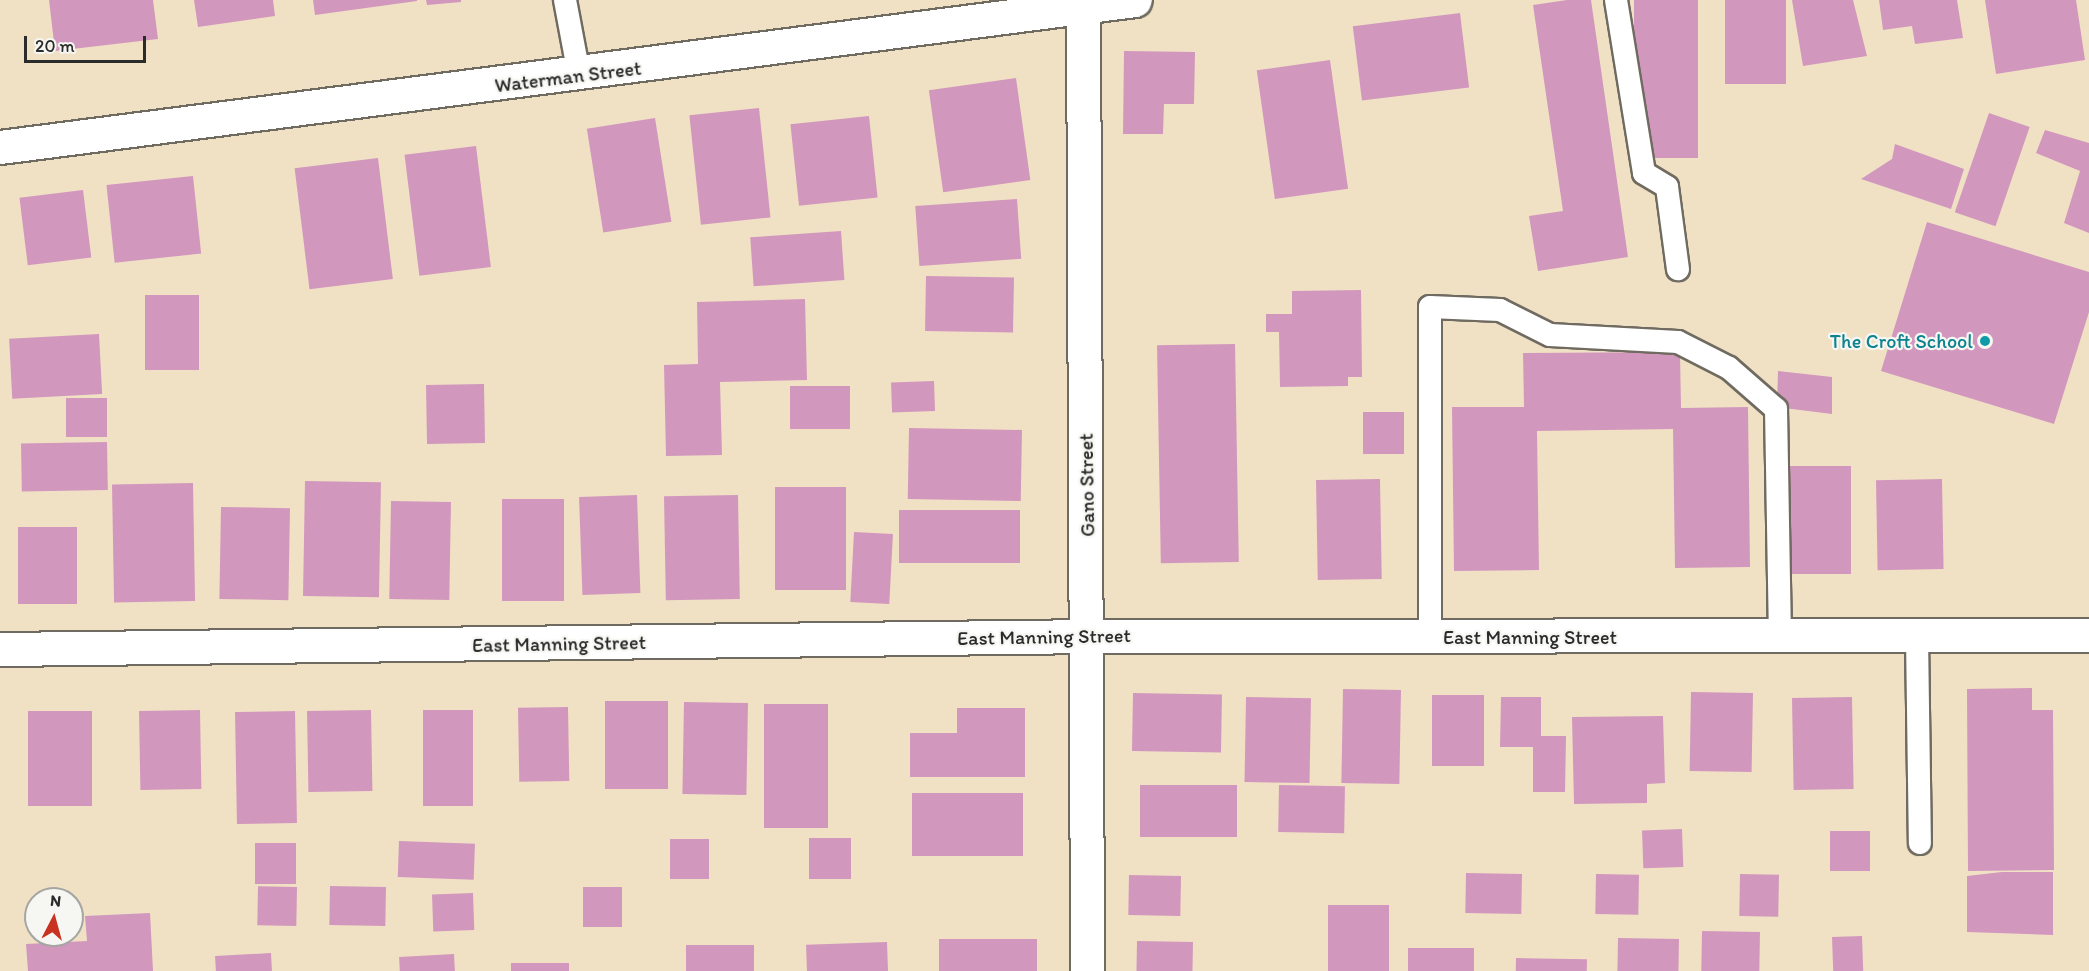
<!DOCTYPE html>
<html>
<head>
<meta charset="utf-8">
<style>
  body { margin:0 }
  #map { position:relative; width:2089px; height:971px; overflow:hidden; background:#f0e1c5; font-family:Itim,sans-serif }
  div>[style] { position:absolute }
  .building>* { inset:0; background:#d297bd; transform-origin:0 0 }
  .roads { filter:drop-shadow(2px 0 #706b61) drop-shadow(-2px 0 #706b61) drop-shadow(0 2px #706b61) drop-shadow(0 -2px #706b61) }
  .lane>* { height:22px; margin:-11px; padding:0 11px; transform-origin:11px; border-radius:11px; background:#fff }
  .street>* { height:33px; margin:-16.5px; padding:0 16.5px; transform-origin:16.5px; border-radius:16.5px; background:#fff }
  .secondary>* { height:33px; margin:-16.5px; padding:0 16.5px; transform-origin:16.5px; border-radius:16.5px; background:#fff }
  .dots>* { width:16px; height:16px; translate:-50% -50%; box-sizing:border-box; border:3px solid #f6f6f2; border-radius:50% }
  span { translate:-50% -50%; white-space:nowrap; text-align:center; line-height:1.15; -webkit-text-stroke:4.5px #f6f6f2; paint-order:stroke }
  .street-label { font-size:20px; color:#2b2b2b }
  .culture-label { font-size:20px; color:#0d838f }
  .right { translate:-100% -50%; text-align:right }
  .north { position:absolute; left:24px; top:887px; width:60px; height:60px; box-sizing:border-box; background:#f6f6f2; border:2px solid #a5a5a2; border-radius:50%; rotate:6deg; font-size:16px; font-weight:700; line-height:24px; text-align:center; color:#2b2b2b }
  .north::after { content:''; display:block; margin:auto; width:21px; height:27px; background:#c8321e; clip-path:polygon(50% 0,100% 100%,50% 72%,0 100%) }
  .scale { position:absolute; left:24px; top:36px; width:122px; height:27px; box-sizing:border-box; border:3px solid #2b2b2b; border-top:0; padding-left:8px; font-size:18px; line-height:21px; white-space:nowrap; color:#2b2b2b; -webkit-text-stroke:4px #f6f6f2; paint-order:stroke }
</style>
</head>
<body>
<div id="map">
  <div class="building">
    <div style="clip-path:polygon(49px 0,153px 0,158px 39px,55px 51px)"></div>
    <div style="clip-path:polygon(194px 0,273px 0,275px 16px,198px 27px)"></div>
    <div style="clip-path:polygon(313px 0,417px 0,417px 1px,315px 15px)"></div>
    <div style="clip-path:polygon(426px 0,461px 0,461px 2px,427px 5px)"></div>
    <div style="clip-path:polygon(1567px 0,1591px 0,1628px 257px,1538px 271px,1529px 216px,1563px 211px,1533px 5px)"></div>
    <div style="left:1634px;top:0;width:64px;height:158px"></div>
    <div style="left:1725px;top:0;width:61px;height:84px"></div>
    <div style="clip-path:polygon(1792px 0,1853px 0,1867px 56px,1803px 66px)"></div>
    <div style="clip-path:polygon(1879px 0,1957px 0,1963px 38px,1915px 44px,1912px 26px,1883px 30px)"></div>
    <div style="clip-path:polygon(1985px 0,2076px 0,2085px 60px,1996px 74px)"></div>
    <div style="left:1460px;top:13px;width:75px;height:108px;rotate:83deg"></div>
    <div style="clip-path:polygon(1124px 51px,1195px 52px,1194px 104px,1164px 104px,1163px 134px,1123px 134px)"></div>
    <div style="left:1330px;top:60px;width:130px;height:74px;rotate:82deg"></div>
    <div style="left:1016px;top:78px;width:103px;height:88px;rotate:82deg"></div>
    <div style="left:759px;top:108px;width:110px;height:70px;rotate:84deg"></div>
    <div style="left:1989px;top:113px;width:43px;height:105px;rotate:19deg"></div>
    <div style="left:869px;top:116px;width:82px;height:79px;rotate:84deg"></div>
    <div style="left:655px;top:118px;width:105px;height:69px;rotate:81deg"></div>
    <div style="clip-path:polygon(2045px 130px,2089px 143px,2089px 233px,2064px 223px,2080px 171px,2036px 153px)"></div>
    <div style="clip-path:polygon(1895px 144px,1964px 169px,1951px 209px,1861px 179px,1892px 159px)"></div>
    <div style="left:476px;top:146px;width:122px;height:72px;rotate:83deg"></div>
    <div style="left:378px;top:158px;width:122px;height:84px;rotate:83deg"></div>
    <div style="left:193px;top:176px;width:78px;height:87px;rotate:84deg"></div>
    <div style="left:83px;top:190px;width:68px;height:64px;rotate:83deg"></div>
    <div style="left:1017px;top:199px;width:60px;height:102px;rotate:86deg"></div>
    <div style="clip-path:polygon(1927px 222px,2089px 272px,2089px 312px,2054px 424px,1881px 371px)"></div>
    <div style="left:841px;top:231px;width:49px;height:91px;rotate:86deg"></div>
    <div style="left:926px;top:276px;width:88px;height:55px;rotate:1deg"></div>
    <div style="clip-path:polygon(1361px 290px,1362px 377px,1348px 377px,1348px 386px,1280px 387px,1279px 332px,1266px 332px,1266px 314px,1292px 314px,1292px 291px)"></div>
    <div style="left:145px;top:295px;width:54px;height:75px"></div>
    <div style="clip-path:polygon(805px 299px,807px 380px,720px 382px,722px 455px,666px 456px,664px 365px,698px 364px,697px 302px)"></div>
    <div style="left:99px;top:334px;width:60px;height:90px;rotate:87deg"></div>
    <div style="left:1235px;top:344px;width:218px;height:78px;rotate:89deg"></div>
    <div style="clip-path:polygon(1680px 352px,1681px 408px,1748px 407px,1750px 567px,1675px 568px,1673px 429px,1537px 431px,1539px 570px,1454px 571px,1452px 407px,1524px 407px,1523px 353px)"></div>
    <div style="clip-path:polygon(1778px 371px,1832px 377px,1832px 414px,1777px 407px)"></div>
    <div style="left:934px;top:381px;width:30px;height:43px;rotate:88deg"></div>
    <div style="left:484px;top:384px;width:59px;height:58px;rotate:89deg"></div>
    <div style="left:790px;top:386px;width:60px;height:43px"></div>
    <div style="left:66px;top:398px;width:41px;height:39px"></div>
    <div style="left:1363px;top:412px;width:41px;height:42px"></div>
    <div style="left:909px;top:428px;width:113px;height:71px;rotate:1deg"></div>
    <div style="left:107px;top:442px;width:48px;height:86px;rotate:89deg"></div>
    <div style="left:1787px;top:466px;width:64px;height:108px"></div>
    <div style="left:1380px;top:479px;width:100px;height:64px;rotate:89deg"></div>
    <div style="left:1942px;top:479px;width:90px;height:66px;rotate:89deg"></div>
    <div style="left:305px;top:481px;width:76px;height:115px;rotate:1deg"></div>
    <div style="left:193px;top:483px;width:118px;height:81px;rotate:89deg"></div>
    <div style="left:775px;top:487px;width:71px;height:103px"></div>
    <div style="left:637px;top:495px;width:98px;height:58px;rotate:88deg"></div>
    <div style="left:738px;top:495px;width:104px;height:74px;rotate:89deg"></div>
    <div style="left:502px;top:499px;width:62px;height:102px"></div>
    <div style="left:391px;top:501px;width:60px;height:98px;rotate:1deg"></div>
    <div style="left:221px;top:507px;width:69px;height:92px;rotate:1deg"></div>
    <div style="left:899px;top:510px;width:121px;height:53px"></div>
    <div style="left:18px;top:527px;width:59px;height:77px"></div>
    <div style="left:854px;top:532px;width:39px;height:70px;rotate:3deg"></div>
    <div style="clip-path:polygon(2032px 688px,2032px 710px,2053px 710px,2054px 870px,1968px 871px,1967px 689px)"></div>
    <div style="left:1343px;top:689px;width:58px;height:94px;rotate:1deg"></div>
    <div style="left:1691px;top:692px;width:62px;height:79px;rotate:1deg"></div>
    <div style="left:1133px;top:693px;width:89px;height:58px;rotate:1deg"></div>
    <div style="left:1432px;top:695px;width:52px;height:71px"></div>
    <div style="left:1246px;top:697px;width:65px;height:85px;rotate:1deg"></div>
    <div style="clip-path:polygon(1501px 697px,1541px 697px,1541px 736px,1566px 736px,1565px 792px,1533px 792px,1533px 747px,1500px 747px)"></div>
    <div style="left:1852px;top:697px;width:92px;height:60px;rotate:89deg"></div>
    <div style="left:605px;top:701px;width:63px;height:88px"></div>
    <div style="left:684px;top:702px;width:64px;height:92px;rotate:1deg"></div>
    <div style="left:828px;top:704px;width:124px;height:64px;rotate:90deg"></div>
    <div style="left:568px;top:707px;width:74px;height:50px;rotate:89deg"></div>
    <div style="clip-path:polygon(957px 708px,1025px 708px,1025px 777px,910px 777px,910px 733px,957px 733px)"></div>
    <div style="left:200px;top:710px;width:79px;height:61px;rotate:89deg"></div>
    <div style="left:371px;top:710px;width:81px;height:64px;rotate:89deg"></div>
    <div style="left:423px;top:710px;width:50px;height:96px"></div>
    <div style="left:28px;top:711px;width:64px;height:95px"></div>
    <div style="left:295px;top:711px;width:112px;height:60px;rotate:89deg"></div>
    <div style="clip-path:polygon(1663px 716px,1665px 783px,1647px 784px,1647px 803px,1574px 804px,1572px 717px)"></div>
    <div style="left:1140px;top:785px;width:97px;height:52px"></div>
    <div style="left:1279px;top:785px;width:66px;height:47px;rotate:1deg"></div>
    <div style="left:1023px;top:793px;width:63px;height:111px;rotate:90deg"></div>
    <div style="left:1682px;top:829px;width:38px;height:40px;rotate:88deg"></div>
    <div style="left:1830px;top:831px;width:40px;height:40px"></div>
    <div style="left:809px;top:838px;width:42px;height:41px"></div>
    <div style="left:670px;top:839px;width:39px;height:40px"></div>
    <div style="left:399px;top:841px;width:76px;height:36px;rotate:2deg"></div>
    <div style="left:255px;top:843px;width:41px;height:41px"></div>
    <div style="clip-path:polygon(2002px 872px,2053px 872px,2053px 935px,1967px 932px,1967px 876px)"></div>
    <div style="left:1466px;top:873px;width:56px;height:40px;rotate:1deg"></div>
    <div style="left:1596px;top:874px;width:43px;height:40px;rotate:1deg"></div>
    <div style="left:1740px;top:874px;width:39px;height:42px;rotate:1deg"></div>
    <div style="left:1129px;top:875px;width:52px;height:40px;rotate:1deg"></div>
    <div style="left:297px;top:887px;width:39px;height:39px;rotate:91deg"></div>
    <div style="left:386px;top:887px;width:39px;height:56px;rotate:91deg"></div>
    <div style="left:583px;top:887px;width:39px;height:40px"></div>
    <div style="left:473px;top:893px;width:37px;height:41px;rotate:88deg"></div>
    <div style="left:1328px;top:905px;width:61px;height:66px"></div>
    <div style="clip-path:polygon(150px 913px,153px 971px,28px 971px,26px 944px,87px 941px,85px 916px)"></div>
    <div style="left:1702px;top:931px;width:58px;height:40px;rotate:1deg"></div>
    <div style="left:1862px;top:936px;width:35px;height:30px;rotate:88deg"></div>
    <div style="left:1618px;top:938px;width:61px;height:33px;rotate:1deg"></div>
    <div style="left:939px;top:939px;width:98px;height:32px"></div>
    <div style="left:1137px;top:941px;width:56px;height:30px;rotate:1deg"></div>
    <div style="left:887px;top:942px;width:29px;height:81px;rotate:88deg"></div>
    <div style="left:686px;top:945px;width:68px;height:26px"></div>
    <div style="left:1408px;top:948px;width:66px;height:23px"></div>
    <div style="left:271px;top:953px;width:18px;height:56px;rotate:87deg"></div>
    <div style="left:454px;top:954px;width:17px;height:55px;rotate:87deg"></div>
    <div style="left:1516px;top:958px;width:71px;height:13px;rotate:1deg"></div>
    <div style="left:569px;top:963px;width:8px;height:58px;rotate:90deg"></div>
  </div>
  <div class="roads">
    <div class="lane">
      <div style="left:565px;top:0;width:76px;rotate:79.4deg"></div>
      <div style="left:1616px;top:0;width:175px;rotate:80.8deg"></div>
      <div style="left:1644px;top:173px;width:27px;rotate:31deg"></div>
      <div style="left:1667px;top:187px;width:83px;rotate:82.4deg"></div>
      <div style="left:1917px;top:636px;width:207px;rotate:89.2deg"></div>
      <div style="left:1430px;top:638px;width:331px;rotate:-90deg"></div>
      <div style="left:1430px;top:307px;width:70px;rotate:2.5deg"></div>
      <div style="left:1500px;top:310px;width:56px;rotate:26.6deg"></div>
      <div style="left:1550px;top:335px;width:128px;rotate:3.1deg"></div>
      <div style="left:1678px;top:342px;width:57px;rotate:27deg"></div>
      <div style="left:1729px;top:368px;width:62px;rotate:41.1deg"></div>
      <div style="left:1776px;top:409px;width:227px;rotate:89deg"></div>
    </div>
    <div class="street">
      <div style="left:0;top:649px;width:1089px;rotate:-0.68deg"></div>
      <div style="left:1089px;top:636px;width:1000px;rotate:-0.06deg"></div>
    </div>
    <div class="secondary">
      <div style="left:1083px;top:0;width:971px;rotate:89.76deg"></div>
      <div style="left:0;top:147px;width:1144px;rotate:-7.38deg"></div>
    </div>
  </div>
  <div class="dots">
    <div style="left:1985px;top:341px;background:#0f9aa8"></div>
  </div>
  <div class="street-label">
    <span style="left:568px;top:77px;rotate:-7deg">Waterman Street</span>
    <span style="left:1087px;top:485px;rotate:-91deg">Gano Street</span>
    <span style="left:1044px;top:637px;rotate:-1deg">East Manning Street</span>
    <span style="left:1530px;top:637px">East Manning Street</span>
    <span style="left:559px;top:644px;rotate:-1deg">East Manning Street</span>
  </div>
  <div class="culture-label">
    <span class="right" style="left:1973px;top:341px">The Croft School</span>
  </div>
  <div class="north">N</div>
  <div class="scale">20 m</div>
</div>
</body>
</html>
